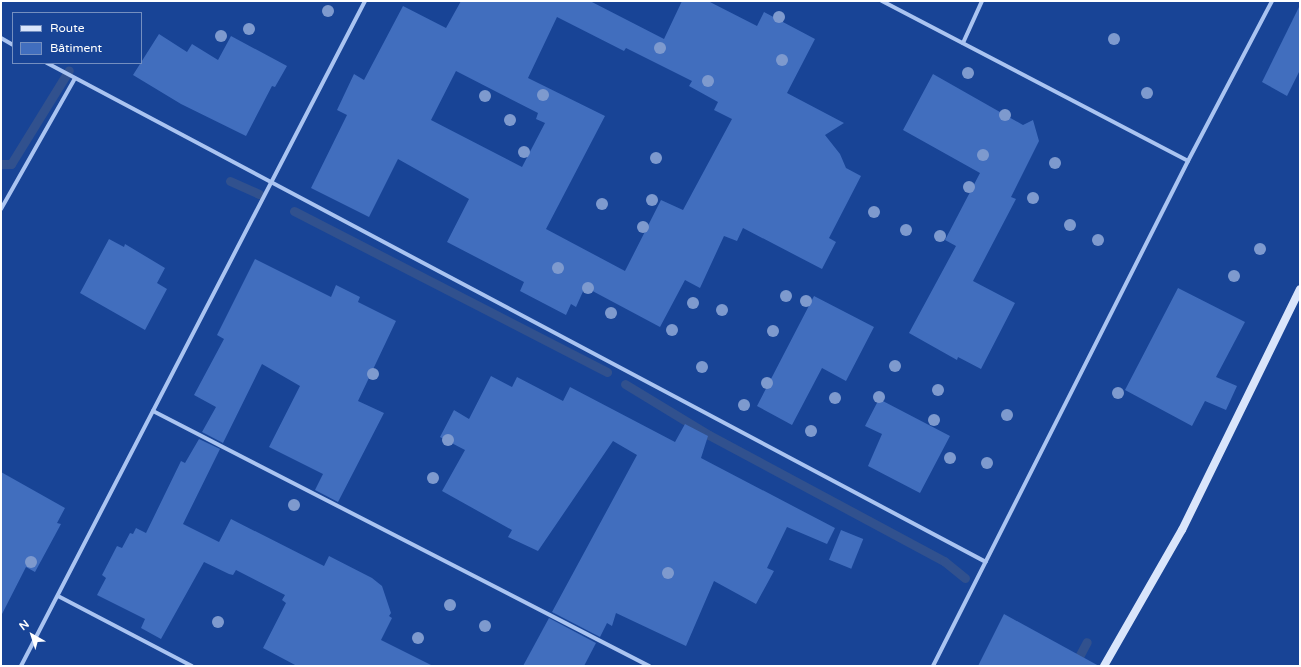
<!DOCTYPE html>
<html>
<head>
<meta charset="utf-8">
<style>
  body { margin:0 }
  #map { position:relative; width:1301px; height:667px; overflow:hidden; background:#184496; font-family:"Varela Round",sans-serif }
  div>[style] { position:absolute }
  .stream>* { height:9px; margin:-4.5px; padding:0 4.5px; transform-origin:4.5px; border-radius:4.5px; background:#31518e }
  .building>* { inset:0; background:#416ebe; transform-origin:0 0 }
  .street>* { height:4px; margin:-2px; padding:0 2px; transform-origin:2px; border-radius:2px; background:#aac4f1 }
  .secondary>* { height:8px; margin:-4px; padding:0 4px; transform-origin:4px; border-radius:4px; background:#d9e5fb }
  .trees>* { width:12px; height:12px; margin:-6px; border-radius:50%; background:#7e9ace }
  span { translate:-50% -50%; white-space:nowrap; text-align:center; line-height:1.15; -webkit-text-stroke:3px #184496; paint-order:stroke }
  .frame { position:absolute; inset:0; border:2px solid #fff; pointer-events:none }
  .legend { position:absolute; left:12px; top:12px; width:130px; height:52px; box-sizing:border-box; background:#184496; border:1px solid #748fc0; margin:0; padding:5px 7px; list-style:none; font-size:12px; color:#fff }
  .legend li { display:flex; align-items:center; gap:8px; height:20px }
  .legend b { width:20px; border:1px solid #748fc0 }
  .north { position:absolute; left:12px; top:615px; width:40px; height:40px; -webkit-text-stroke:3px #184496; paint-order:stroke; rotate:321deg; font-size:11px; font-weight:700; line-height:16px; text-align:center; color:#fff }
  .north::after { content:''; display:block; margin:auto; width:14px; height:18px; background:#fff; clip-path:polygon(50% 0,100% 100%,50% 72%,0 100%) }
</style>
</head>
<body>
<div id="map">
  <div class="stream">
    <div style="left:1px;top:164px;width:10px"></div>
    <div style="left:11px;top:164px;width:110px;rotate:-58.3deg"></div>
    <div style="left:230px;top:181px;width:32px;rotate:24deg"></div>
    <div style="left:294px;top:211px;width:352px;rotate:27.2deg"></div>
    <div style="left:625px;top:384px;width:98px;rotate:31.3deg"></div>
    <div style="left:709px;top:435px;width:267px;rotate:28.2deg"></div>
    <div style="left:944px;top:561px;width:27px;rotate:39deg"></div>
    <div style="left:1074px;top:666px;width:27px;rotate:-62deg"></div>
  </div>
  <div class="building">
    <div style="clip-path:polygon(evenodd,461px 1px,590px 1px,664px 39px,682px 1px,708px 1px,757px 26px,764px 12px,815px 39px,787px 93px,844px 123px,825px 135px,840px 154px,846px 168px,861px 176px,829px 238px,836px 242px,822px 269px,743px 228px,737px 241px,724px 236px,700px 288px,685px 280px,660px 327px,585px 287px,576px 307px,571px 304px,566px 315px,520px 291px,524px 282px,447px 242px,469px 199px,398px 159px,369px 217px,311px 188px,347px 115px,337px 110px,354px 74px,364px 80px,403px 6px,446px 28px,461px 1px,557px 17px,624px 51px,626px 48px,692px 81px,689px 86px,718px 102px,714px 110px,732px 119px,683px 210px,661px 200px,625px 271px,546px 229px,605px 116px,528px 78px,557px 17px,461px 1px,456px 71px,538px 113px,536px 119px,545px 123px,522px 167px,431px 120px,456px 71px)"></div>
    <div style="clip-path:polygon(1300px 5px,1300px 70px,1287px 96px,1262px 82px)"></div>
    <div style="clip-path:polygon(159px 34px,187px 52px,192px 44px,218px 60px,231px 36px,287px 66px,275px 87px,272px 86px,246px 136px,181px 104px,133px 75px)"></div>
    <div style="clip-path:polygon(933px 74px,1023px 125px,1033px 120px,1039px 141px,1011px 197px,1016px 199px,973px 281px,1015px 303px,981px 369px,958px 357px,957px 360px,909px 333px,956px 246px,945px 240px,980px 173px,903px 130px)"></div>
    <div style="clip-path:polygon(109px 239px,124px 247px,125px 244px,165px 268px,157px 283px,167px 289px,145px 330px,80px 293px)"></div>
    <div style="clip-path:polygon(255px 259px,331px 297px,336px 285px,360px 297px,358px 302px,396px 321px,358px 401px,384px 413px,338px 502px,315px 490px,323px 474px,269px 447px,300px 386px,262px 364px,223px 443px,202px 432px,216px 407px,194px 395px,224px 339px,217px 335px)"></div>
    <div style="clip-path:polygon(1178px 288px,1245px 322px,1216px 377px,1237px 386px,1226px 410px,1205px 401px,1192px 426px,1125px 390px)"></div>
    <div style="clip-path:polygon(814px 296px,874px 327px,846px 381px,822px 368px,792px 425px,757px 406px)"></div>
    <div style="clip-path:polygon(491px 376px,512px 387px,517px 377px,563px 401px,570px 387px,675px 442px,685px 424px,708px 436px,701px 458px,835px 528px,827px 544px,787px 527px,767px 568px,774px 571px,756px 604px,714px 581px,686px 646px,616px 613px,612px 626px,607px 623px,600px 637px,552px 612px,637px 455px,613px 441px,538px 551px,508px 537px,512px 530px,442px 491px,465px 450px,440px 437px,454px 410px,469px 419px)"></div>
    <div style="clip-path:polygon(879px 399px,950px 436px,920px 493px,868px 466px,882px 434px,865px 426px)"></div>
    <div style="clip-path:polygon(199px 439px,220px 449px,183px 524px,219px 542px,231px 519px,324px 566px,329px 556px,372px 578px,382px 586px,391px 613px,389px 616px,392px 618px,381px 640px,433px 666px,297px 666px,263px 648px,286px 603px,282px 600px,285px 595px,236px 570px,233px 575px,229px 574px,204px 562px,161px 639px,141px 628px,145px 619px,97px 595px,106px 578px,102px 575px,117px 546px,122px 548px,130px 533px,133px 534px,136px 528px,146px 533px,181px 461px,185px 463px)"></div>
    <div style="clip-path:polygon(1px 472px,65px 508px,57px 523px,61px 524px,35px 572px,26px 567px,1px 616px)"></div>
    <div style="left:841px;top:530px;width:24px;height:32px;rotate:22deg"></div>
    <div style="clip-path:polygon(1004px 614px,1099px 666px,978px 666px)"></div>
    <div style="clip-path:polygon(549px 618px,596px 643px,584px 666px,523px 666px)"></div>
  </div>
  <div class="street">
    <div style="left:882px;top:1px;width:345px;rotate:27.6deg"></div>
    <div style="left:1px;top:38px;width:14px;rotate:30deg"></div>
    <div style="left:963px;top:43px;width:46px;rotate:-65.7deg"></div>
    <div style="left:47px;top:63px;width:1063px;rotate:27.99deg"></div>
    <div style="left:1px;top:209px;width:150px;rotate:-60.5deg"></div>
    <div style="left:153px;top:411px;width:558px;rotate:27.21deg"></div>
    <div style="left:58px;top:596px;width:151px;rotate:27.6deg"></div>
    <div style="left:21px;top:666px;width:749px;rotate:-62.65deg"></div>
    <div style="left:933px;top:666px;width:566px;rotate:-63.21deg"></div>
    <div style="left:1188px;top:161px;width:181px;rotate:-62.3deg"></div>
  </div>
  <div class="secondary">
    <div style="left:1104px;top:666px;width:157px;rotate:-60.2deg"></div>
    <div style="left:1182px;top:530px;width:268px;rotate:-63.9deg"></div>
  </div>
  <div class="trees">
    <div style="left:328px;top:11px"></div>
    <div style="left:779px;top:17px"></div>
    <div style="left:249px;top:29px"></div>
    <div style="left:221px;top:36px"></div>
    <div style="left:1114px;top:39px"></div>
    <div style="left:660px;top:48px"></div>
    <div style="left:782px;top:60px"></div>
    <div style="left:968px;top:73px"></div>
    <div style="left:708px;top:81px"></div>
    <div style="left:1147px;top:93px"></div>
    <div style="left:543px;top:95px"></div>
    <div style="left:485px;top:96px"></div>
    <div style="left:1005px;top:115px"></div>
    <div style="left:510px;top:120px"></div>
    <div style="left:524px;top:152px"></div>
    <div style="left:983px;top:155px"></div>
    <div style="left:656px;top:158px"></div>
    <div style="left:1055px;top:163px"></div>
    <div style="left:969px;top:187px"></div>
    <div style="left:1033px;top:198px"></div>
    <div style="left:652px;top:200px"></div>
    <div style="left:602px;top:204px"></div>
    <div style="left:874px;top:212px"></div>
    <div style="left:1070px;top:225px"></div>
    <div style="left:643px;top:227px"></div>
    <div style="left:906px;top:230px"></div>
    <div style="left:940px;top:236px"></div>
    <div style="left:1098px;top:240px"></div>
    <div style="left:1260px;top:249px"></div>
    <div style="left:558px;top:268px"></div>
    <div style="left:1234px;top:276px"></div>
    <div style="left:588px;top:288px"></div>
    <div style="left:786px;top:296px"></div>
    <div style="left:806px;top:301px"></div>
    <div style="left:693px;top:303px"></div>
    <div style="left:722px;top:310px"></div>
    <div style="left:611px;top:313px"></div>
    <div style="left:672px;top:330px"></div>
    <div style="left:773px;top:331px"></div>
    <div style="left:895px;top:366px"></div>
    <div style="left:702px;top:367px"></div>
    <div style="left:373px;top:374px"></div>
    <div style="left:767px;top:383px"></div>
    <div style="left:938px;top:390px"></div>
    <div style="left:1118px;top:393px"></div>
    <div style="left:879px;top:397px"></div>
    <div style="left:835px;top:398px"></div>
    <div style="left:744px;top:405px"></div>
    <div style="left:1007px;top:415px"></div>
    <div style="left:934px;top:420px"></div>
    <div style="left:811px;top:431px"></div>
    <div style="left:448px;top:440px"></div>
    <div style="left:950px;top:458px"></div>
    <div style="left:987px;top:463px"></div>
    <div style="left:433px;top:478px"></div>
    <div style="left:294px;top:505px"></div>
    <div style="left:31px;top:562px"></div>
    <div style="left:668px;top:573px"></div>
    <div style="left:450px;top:605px"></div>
    <div style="left:218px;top:622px"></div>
    <div style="left:485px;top:626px"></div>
    <div style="left:418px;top:638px"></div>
  </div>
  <div class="frame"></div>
  <ul class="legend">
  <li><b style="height:5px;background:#d9e5fb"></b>Route</li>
  <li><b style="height:11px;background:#416ebe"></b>Bâtiment</li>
  </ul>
  <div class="north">N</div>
</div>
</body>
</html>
